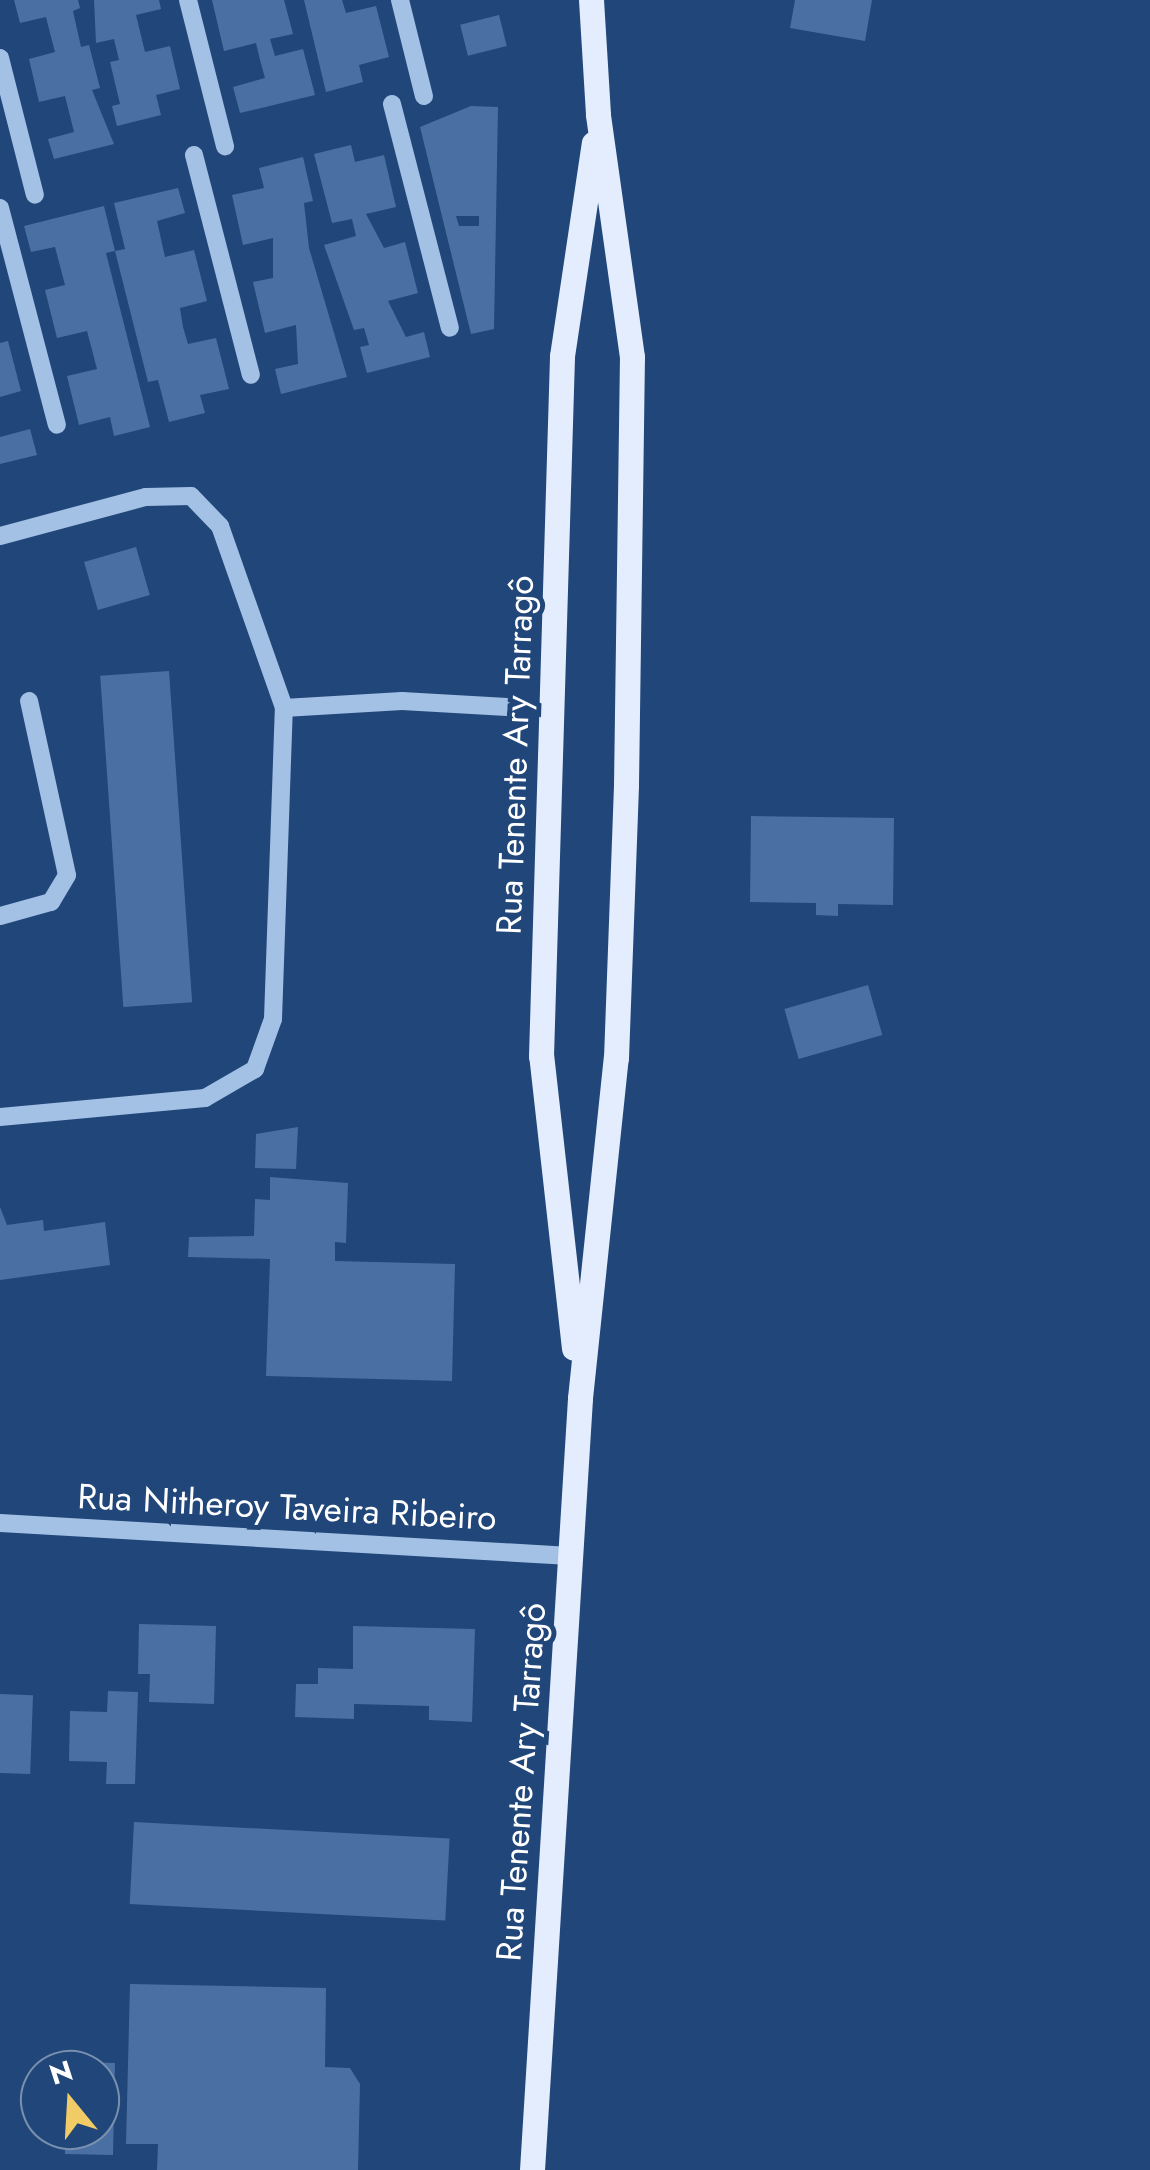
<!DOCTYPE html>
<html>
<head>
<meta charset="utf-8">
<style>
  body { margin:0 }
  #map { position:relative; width:1150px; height:2170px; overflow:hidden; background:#214679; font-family:Jost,sans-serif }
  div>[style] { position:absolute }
  .building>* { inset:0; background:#4a70a3; transform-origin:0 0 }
  .minor>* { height:18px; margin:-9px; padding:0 9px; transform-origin:9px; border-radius:9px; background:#a3c0e5 }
  .major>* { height:25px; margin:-12.5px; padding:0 12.5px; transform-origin:12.5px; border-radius:12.5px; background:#e3edfd }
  span { translate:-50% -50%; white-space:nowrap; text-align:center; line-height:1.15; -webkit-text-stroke:10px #214679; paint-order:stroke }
  .street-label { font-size:35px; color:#fff }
  .north { position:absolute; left:20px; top:2050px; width:100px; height:100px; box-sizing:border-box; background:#214679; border:2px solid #7a90af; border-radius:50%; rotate:342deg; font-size:28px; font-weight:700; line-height:40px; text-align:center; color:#fff }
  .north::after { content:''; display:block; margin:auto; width:35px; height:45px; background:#f1cb65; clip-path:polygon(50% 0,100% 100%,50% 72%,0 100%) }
</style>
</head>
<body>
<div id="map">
  <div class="building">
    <div style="clip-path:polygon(14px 0,78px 0,80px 8px,73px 11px,81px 47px,89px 45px,100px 88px,92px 90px,114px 144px,54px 159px,48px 139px,74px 132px,65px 96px,39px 102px,29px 59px,55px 52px,50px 33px,46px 17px,20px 23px)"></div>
    <div style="clip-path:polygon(94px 0,159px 0,161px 9px,136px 15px,145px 52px,170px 46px,180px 89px,156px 95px,161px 115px,117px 126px,112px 106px,120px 104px,110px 62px,119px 60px,114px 39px,96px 43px)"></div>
    <div style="clip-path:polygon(212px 0,284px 0,293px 34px,270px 39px,275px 56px,303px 49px,315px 95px,240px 113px,233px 87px,265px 78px,260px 60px,256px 43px,224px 51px)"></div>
    <div style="clip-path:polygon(304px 0,342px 0,346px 13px,376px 6px,389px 57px,359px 65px,363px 82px,326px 92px)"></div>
    <div style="clip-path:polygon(795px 0,872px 0,865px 41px,790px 28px)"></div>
    <div style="left:499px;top:15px;width:32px;height:40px;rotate:76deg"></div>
    <div style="clip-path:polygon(evenodd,471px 106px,498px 107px,494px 329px,471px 334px,420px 127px,471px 106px,456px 216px,479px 216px,479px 226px,459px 226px,456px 216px)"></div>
    <div style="clip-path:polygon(351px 145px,355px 162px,384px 155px,396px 207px,366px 214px,384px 248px,405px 242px,418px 293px,388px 301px,406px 337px,424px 332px,430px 357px,367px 373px,360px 347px,369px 345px,364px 328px,354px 330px,324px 245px,356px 236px,352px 219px,332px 223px,314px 154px)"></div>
    <div style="clip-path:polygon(303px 157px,313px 201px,304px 203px,309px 248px,347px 377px,281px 394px,275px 369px,298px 364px,296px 325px,265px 333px,253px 282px,273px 278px,273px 238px,243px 245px,232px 195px,264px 188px,259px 168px)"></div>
    <div style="clip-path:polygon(178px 188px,185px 213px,157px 221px,165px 257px,194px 250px,207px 301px,180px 308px,183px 327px,188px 344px,216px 338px,229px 389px,200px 395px,205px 413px,169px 422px,158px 380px,148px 382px,115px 251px,125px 249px,114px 203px)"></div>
    <div style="clip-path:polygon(104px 206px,115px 251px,106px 253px,150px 427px,114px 436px,110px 417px,79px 425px,67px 376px,97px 369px,87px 331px,57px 338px,45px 290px,65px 285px,55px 247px,31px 252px,24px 226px)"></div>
    <div style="clip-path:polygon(8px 341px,21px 391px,0 397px,0 343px)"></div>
    <div style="clip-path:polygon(30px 429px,37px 455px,0 464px,0 437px)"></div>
    <div style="left:136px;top:547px;width:50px;height:54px;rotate:74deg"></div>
    <div style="left:169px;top:671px;width:332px;height:69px;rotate:86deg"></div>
    <div style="clip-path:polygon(751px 816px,894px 818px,893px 905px,838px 904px,838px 916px,816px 915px,816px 903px,750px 902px)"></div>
    <div style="left:868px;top:985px;width:52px;height:87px;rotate:74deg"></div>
    <div style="clip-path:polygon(298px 1127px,296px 1169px,255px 1168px,256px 1134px)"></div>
    <div style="clip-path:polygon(270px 1177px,348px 1183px,346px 1243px,335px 1242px,335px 1261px,455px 1264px,452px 1381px,266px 1376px,270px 1259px,188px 1257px,189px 1237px,254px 1236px,255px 1199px,270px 1200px)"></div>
    <div style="clip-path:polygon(0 1207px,7px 1225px,43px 1220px,44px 1231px,105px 1222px,110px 1265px,0 1280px)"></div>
    <div style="clip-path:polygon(139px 1624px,216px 1626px,214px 1704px,149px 1702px,150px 1674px,138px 1674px)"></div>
    <div style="clip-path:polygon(353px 1626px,475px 1629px,472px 1722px,429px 1720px,429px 1706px,354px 1704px,354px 1719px,295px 1717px,296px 1684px,318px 1684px,318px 1668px,353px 1669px)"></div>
    <div style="clip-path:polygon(108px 1691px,138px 1692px,135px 1784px,106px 1784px,107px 1762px,69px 1761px,70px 1711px,107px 1712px)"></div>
    <div style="left:0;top:1694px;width:33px;height:79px;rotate:2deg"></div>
    <div style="left:134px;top:1822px;width:316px;height:82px;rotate:3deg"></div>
    <div style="clip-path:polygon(130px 1984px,326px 1988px,325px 2067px,350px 2068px,360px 2084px,358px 2170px,157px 2170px,158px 2144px,126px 2144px)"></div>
    <div style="clip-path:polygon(39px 2061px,115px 2063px,113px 2155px,65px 2154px,65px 2130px,100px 2130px,100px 2070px,39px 2070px)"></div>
  </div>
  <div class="minor">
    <div style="left:188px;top:0;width:151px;rotate:75.8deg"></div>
    <div style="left:400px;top:0;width:99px;rotate:76deg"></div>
    <div style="left:0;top:58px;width:141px;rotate:75.7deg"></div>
    <div style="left:392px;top:104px;width:231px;rotate:75.5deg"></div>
    <div style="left:194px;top:155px;width:227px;rotate:75.5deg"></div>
    <div style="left:0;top:208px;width:224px;rotate:75.3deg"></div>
    <div style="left:0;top:536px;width:151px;rotate:-15deg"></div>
    <div style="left:146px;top:497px;width:45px;rotate:-1.3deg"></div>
    <div style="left:191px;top:496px;width:42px;rotate:46deg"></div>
    <div style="left:220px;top:526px;width:193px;rotate:70.6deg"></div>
    <div style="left:284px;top:708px;width:118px;rotate:-3.4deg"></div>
    <div style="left:402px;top:701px;width:105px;rotate:3.3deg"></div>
    <div style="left:0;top:916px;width:53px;rotate:-15.4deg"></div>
    <div style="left:51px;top:902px;width:31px;rotate:-59deg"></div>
    <div style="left:67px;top:875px;width:178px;rotate:-102.3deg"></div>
    <div style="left:0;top:1117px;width:206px;rotate:-5.3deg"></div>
    <div style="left:205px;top:1098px;width:58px;rotate:-30.1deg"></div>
    <div style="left:255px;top:1069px;width:53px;rotate:-70.2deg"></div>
    <div style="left:273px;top:1019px;width:311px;rotate:-88deg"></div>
    <div style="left:0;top:1523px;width:571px;rotate:3.31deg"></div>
  </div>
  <div class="major">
    <div style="left:574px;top:1348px;width:294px;rotate:-96.4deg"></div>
    <div style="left:541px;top:1056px;width:700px;rotate:-88.28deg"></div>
    <div style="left:562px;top:356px;width:215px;rotate:-81.5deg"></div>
    <div style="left:532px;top:2170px;width:773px;rotate:-86.44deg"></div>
    <div style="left:580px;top:1398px;width:342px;rotate:-84deg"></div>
    <div style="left:616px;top:1058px;width:273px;rotate:-87.9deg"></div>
    <div style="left:626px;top:785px;width:428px;rotate:-89.2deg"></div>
    <div style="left:632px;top:357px;width:245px;rotate:-98deg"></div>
    <div style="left:598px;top:114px;width:114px;rotate:-93.5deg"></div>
  </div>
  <div class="street-label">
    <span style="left:515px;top:755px;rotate:-88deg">Rua Tenente Ary Tarragô</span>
    <span style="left:287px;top:1507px;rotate:3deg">Rua Nitheroy Taveira Ribeiro</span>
    <span style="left:521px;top:1782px;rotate:-86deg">Rua Tenente Ary Tarragô</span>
  </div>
  <div class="north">N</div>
</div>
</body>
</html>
